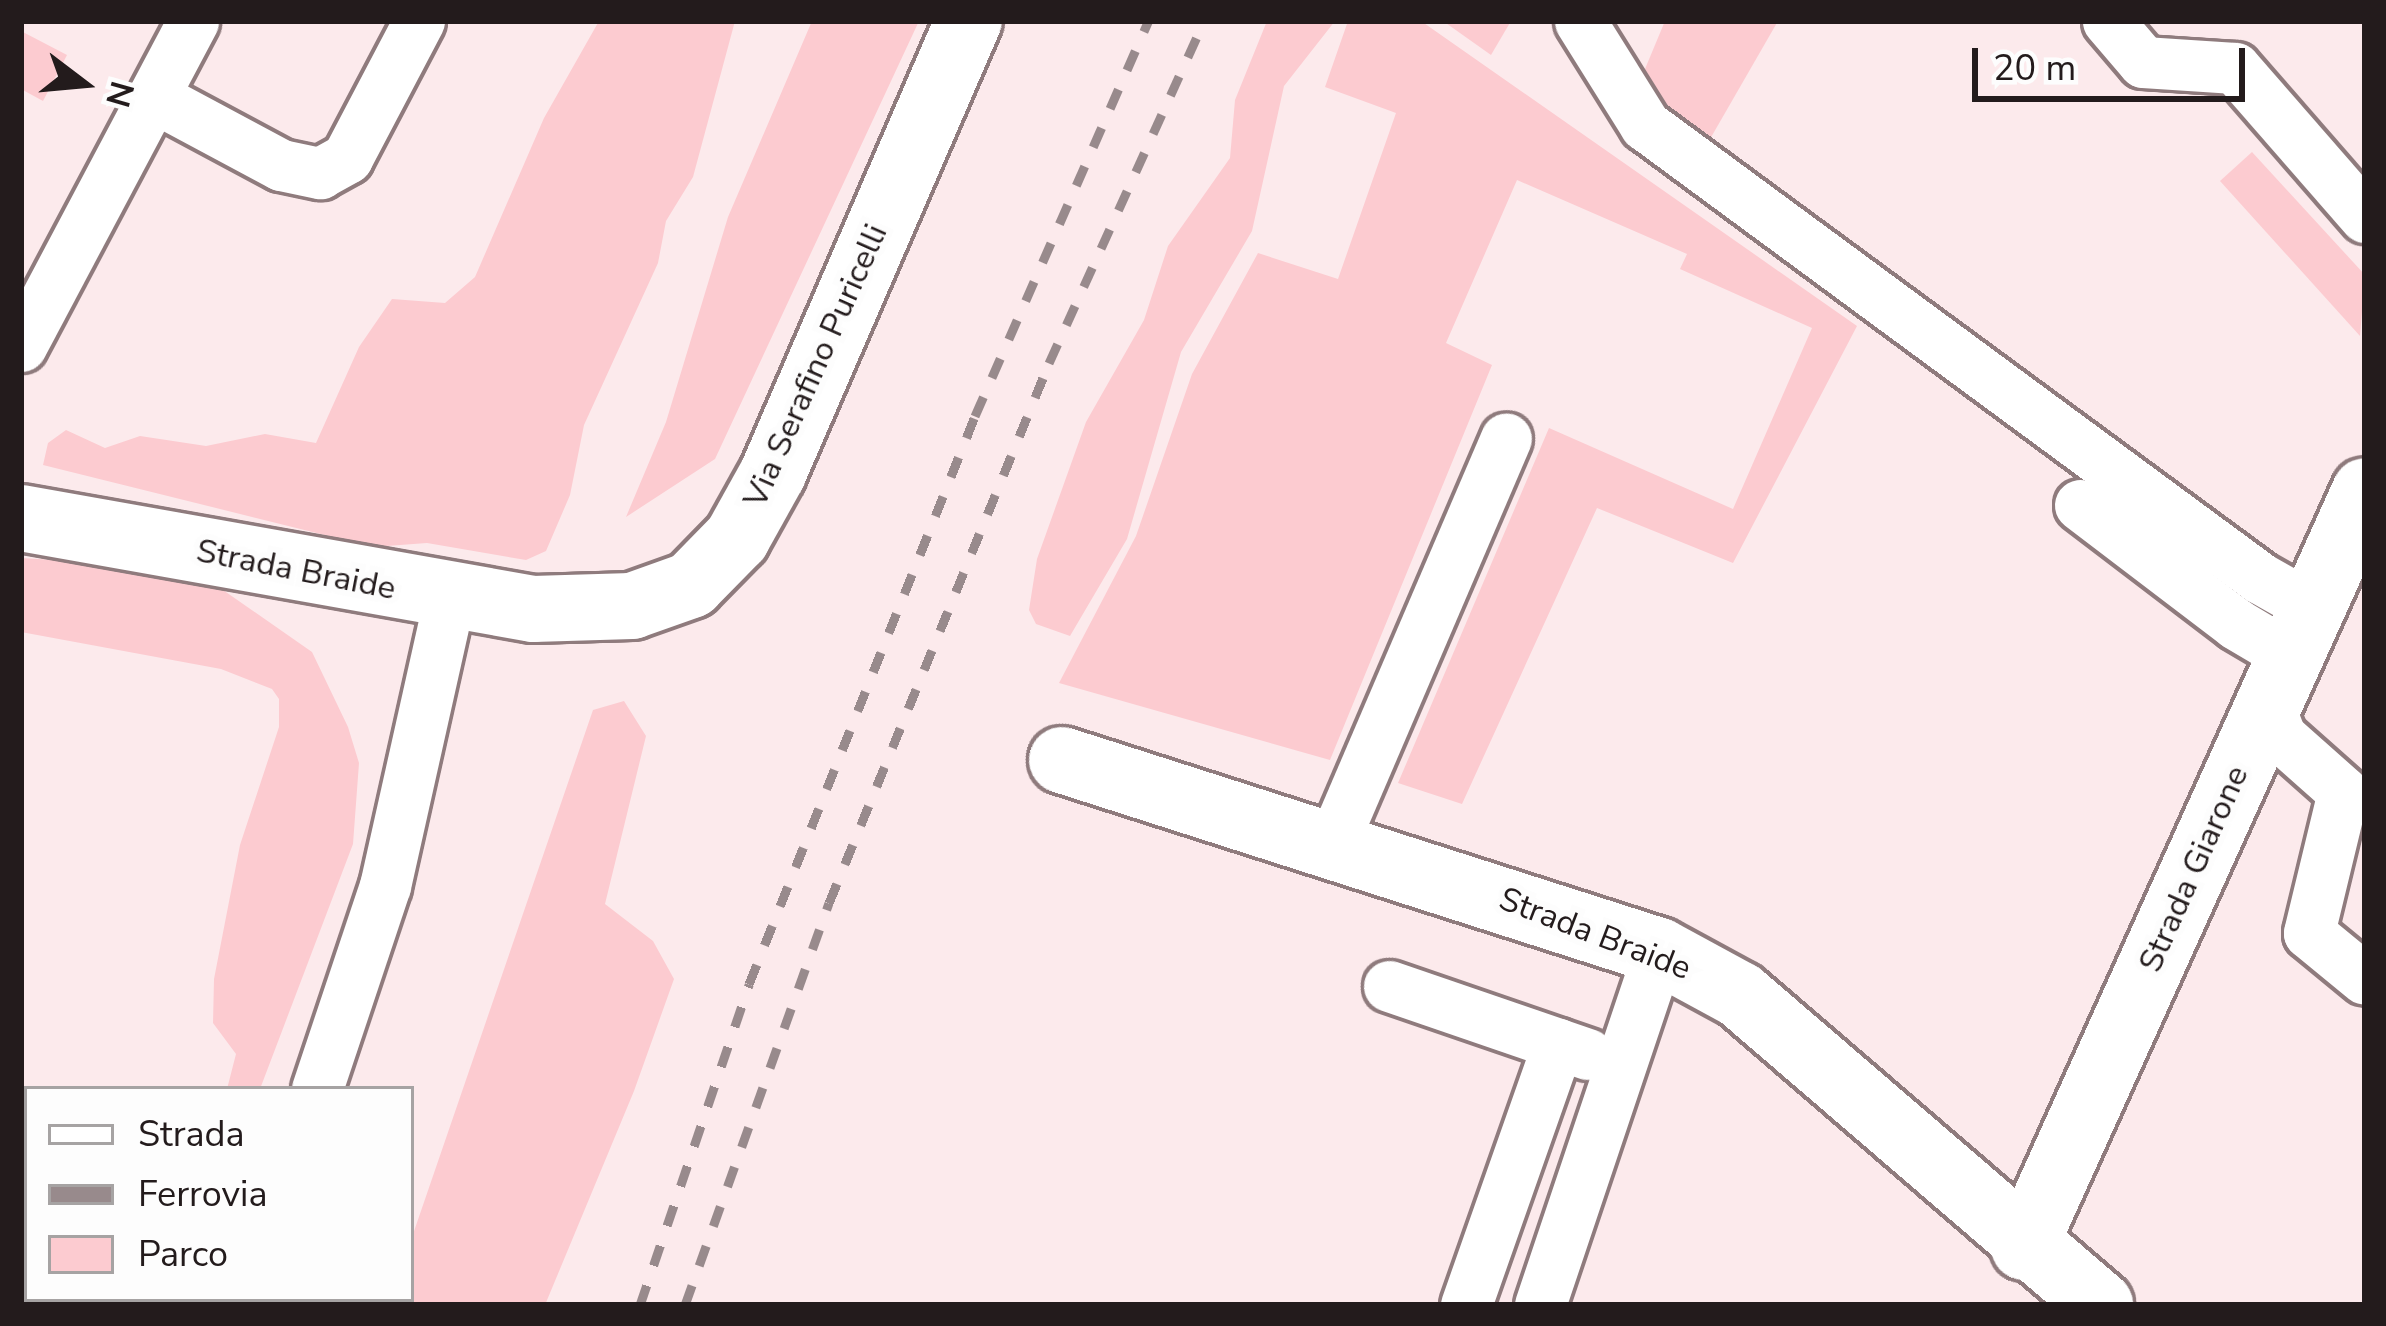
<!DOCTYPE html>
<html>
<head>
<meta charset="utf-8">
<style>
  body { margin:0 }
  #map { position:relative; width:2386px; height:1326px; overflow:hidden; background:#fceaec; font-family:"Nunito Sans",sans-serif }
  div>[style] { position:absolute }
  .green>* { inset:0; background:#fccbd0 }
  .roads { filter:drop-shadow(3px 0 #8f7b7d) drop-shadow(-3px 0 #8f7b7d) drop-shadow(0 3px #8f7b7d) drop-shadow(0 -3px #8f7b7d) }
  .service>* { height:51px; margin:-25.5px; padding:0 25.5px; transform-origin:25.5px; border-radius:25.5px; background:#fff }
  .minor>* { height:66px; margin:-33px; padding:0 33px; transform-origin:33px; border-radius:33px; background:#fff }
  .rail>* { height:9px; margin-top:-4.5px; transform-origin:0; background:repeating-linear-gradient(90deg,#988a8c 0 21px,transparent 0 42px) }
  span { translate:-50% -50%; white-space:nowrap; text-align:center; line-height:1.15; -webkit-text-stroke:12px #fdfdfd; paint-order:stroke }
  .street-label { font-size:33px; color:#231b1c }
  .frame { position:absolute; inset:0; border:24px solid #231b1c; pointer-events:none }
  .legend { position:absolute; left:24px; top:1086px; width:390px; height:216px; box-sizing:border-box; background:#fdfdfd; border:3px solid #a6a3a3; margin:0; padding:15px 21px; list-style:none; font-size:36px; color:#231b1c }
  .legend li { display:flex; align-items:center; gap:24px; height:60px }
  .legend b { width:60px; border:3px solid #a6a3a3 }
  .north { position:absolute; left:24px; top:24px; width:120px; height:120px; -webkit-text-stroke:9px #fdfdfd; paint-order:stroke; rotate:106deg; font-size:33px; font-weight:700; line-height:48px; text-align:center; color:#231b1c }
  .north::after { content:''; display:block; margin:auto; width:42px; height:54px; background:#231b1c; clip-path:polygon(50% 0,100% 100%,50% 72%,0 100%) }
  .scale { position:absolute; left:1972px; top:48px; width:273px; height:54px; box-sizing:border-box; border:6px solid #231b1c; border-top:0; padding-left:15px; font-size:36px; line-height:42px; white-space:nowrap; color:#231b1c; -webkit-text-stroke:9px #fdfdfd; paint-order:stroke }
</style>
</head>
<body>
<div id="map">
  <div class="green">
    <div style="clip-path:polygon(599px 21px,735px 21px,693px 177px,666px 221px,658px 263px,584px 425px,570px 495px,546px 551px,526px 560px,427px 543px,373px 547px,43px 465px,48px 443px,66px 430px,105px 448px,140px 436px,206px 446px,265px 434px,316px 443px,359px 347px,392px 299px,445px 303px,475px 277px,544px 118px)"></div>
    <div style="clip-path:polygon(812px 21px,919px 21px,715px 459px,626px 517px,666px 422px,728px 217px)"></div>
    <div style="clip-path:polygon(1267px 21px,1335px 21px,1284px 86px,1252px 231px,1181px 352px,1127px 539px,1070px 636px,1036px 624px,1029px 610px,1037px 559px,1086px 422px,1144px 320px,1168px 246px,1230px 158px,1235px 100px)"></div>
    <div style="clip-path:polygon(1348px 21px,1421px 21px,1857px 326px,1733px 563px,1597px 508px,1462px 804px,1398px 783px,1549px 428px,1733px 509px,1812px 328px,1680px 269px,1687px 254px,1517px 180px,1446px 343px,1492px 365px,1330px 760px,1059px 683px,1136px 536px,1192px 374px,1258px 253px,1338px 279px,1396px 113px,1325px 87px)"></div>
    <div style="clip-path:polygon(1443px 21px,1511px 21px,1491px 55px)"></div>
    <div style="clip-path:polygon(1665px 21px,1778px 21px,1706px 146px,1649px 89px,1645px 69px)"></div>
    <div style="clip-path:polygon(21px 31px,67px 55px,43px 101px,21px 89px)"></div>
    <div style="clip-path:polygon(2252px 152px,2365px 275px,2360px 336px,2220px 181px)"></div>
    <div style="clip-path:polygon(21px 558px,121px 564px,223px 590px,312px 652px,348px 727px,359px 763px,353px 844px,260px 1089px,227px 1089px,236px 1054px,213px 1023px,214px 979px,240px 845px,279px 727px,279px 699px,272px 689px,221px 669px,21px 632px)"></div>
    <div style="clip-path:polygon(624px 701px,646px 736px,605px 904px,653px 941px,674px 979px,634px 1091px,545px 1305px,388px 1305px,411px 1299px,411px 1240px,593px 710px)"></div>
  </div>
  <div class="roads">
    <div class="service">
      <div style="left:1580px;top:21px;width:123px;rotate:58deg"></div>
      <div style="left:1645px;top:125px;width:764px;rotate:36.37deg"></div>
      <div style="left:2260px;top:578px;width:61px;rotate:29.5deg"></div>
      <div style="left:2108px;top:21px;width:54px;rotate:49.5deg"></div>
      <div style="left:2143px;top:62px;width:92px;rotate:3.7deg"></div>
      <div style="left:2235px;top:68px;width:198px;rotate:48.9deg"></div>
      <div style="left:154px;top:97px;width:144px;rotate:28.2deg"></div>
      <div style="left:281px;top:165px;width:40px;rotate:12deg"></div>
      <div style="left:320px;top:173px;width:31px;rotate:-29deg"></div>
      <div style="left:347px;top:158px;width:155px;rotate:-62.3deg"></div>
      <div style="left:21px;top:346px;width:368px;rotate:-62.1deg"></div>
      <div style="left:2080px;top:505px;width:196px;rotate:37.3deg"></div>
      <div style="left:2236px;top:624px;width:63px;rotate:30.7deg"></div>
      <div style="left:2268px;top:704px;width:34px;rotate:69deg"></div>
      <div style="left:2280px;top:736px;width:84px;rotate:41.6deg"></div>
      <div style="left:2343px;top:792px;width:145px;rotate:103.6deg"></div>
      <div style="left:2309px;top:933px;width:72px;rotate:39.4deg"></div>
      <div style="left:1333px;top:842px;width:439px;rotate:-66.8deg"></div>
      <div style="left:1389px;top:986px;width:210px;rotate:18.9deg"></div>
      <div style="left:317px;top:1089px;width:214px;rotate:-71.5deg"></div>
      <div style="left:385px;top:886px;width:294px;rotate:-77.4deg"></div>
      <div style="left:221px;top:1305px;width:7px;rotate:-63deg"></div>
      <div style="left:1466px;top:1305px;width:277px;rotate:-70.6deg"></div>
      <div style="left:1540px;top:1305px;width:373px;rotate:-71.4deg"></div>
    </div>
    <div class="minor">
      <div style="left:21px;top:518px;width:520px;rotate:10.08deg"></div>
      <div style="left:533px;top:609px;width:99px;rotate:-1.7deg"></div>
      <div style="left:632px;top:606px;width:63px;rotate:-19.6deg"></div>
      <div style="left:691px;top:585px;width:66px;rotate:-45.6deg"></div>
      <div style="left:737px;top:538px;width:74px;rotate:-61deg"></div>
      <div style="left:773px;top:473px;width:493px;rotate:-66.6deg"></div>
      <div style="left:1062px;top:760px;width:627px;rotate:17.74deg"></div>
      <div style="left:1659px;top:951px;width:92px;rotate:28.5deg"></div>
      <div style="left:1740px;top:995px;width:475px;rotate:40.7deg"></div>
      <div style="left:2024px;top:1247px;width:829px;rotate:-65.72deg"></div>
    </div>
  </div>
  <div class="rail">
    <div style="left:640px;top:1305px;width:339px;rotate:-71.2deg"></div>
    <div style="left:749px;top:984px;width:611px;rotate:-68.3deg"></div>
    <div style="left:975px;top:416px;width:431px;rotate:-66.3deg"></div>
    <div style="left:685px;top:1305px;width:427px;rotate:-70.3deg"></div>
    <div style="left:829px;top:903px;width:583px;rotate:-67.83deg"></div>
    <div style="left:1049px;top:363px;width:375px;rotate:-65.6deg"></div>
  </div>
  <div class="street-label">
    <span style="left:816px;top:366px;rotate:-66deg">Via Serafino Puricelli</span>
    <span style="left:296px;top:570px;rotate:11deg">Strada Braide</span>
    <span style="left:2194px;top:869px;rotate:-66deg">Strada Giarone</span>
    <span style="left:1595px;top:934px;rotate:21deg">Strada Braide</span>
  </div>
  <div class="frame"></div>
  <ul class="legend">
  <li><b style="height:15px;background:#fff"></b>Strada</li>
  <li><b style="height:15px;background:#988a8c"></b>Ferrovia</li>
  <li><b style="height:33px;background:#fccbd0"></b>Parco</li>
  </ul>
  <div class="north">N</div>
  <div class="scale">20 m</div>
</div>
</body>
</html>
